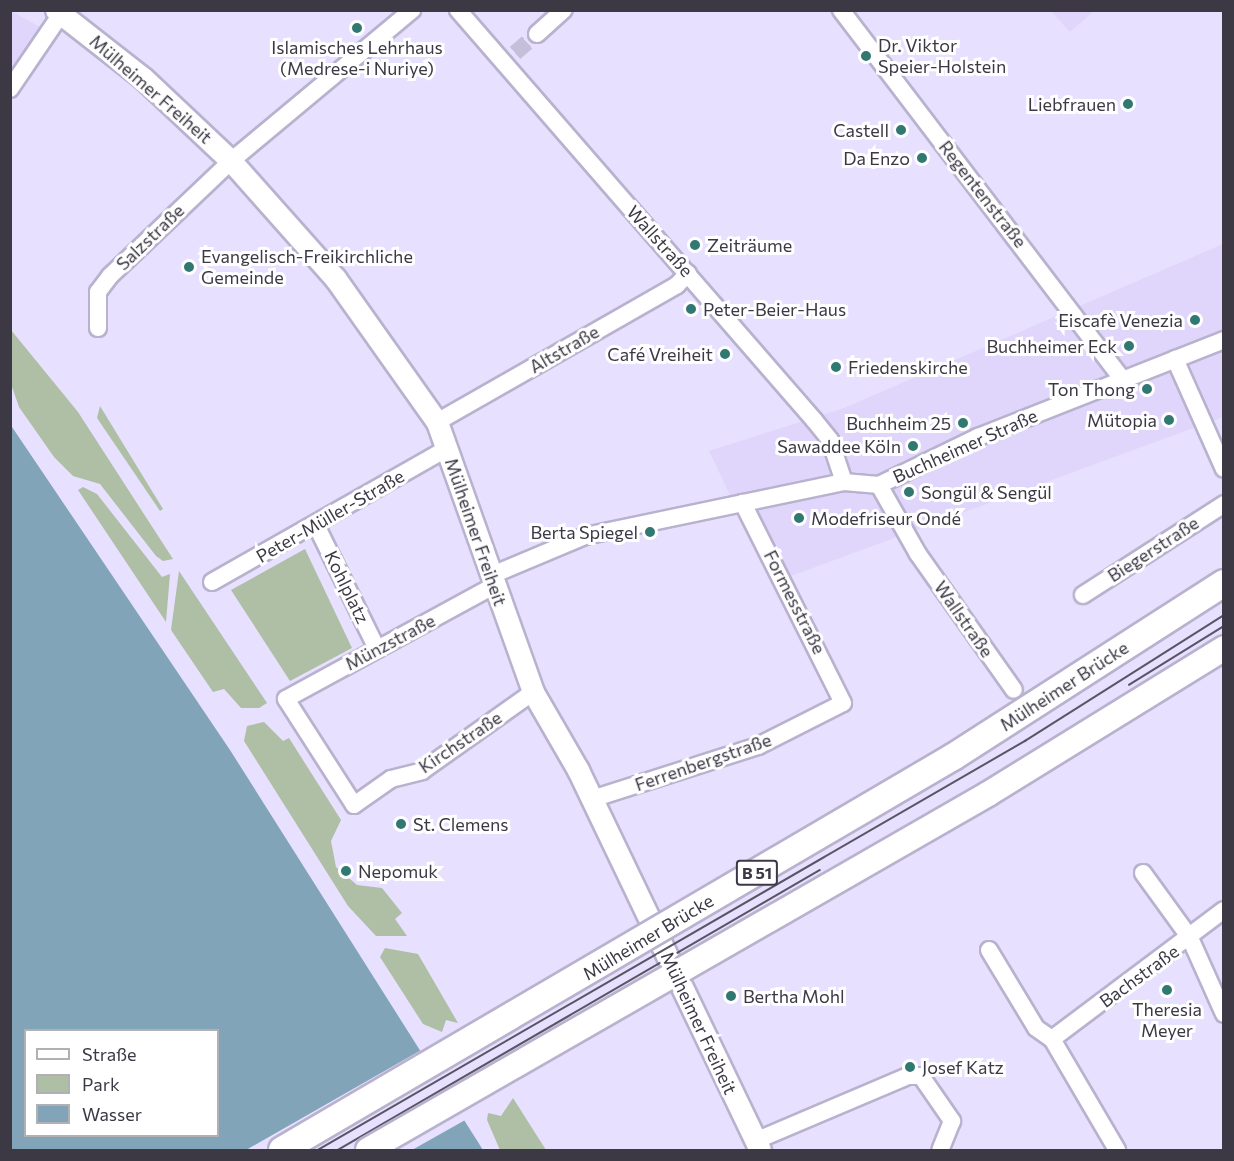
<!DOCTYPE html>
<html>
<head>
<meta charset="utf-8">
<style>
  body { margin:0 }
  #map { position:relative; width:1234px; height:1161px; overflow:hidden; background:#e7e0fe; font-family:Commissioner,sans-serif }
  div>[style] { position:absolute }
  .built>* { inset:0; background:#e0d6fc }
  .green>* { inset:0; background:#aebfa5 }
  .water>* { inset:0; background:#82a4b8 }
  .pier>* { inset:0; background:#e7e0fe }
  .minor-tunnel>* { height:16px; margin-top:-8px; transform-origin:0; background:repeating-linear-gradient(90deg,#c5bfd9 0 16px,transparent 0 24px) }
  .roads { filter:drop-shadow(2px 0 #b9b2cf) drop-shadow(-2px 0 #b9b2cf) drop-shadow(0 2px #b9b2cf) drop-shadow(0 -2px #b9b2cf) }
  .minor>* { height:16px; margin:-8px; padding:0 8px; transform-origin:8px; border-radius:8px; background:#fff }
  .tertiary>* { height:21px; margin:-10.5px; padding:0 10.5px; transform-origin:10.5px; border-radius:10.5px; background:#fff }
  .tram>* { height:1.5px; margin:-0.75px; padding:0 0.75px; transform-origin:0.75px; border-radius:0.75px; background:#595564 }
  .bridges { filter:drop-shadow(2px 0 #b9b2cf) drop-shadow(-2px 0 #b9b2cf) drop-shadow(0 2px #b9b2cf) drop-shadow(0 -2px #b9b2cf) }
  .secondary-bridge>* { height:24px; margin:-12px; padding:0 12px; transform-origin:12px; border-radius:12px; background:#fff }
  .primary-bridge>* { height:26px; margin:-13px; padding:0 13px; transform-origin:13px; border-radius:13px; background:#fff }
  .dots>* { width:16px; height:16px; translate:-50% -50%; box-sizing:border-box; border:3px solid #fff; border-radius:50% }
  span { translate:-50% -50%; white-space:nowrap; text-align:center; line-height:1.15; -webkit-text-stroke:6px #fff; paint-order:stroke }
  .shield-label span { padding:2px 4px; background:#fff; border:2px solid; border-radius:4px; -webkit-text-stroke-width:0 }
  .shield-label { font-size:16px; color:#3c3945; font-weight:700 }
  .poi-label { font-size:18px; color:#3c3945 }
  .left { translate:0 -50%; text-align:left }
  .right { translate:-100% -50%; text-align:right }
  .street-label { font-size:18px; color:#3c3945 }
  .frame { position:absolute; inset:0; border:12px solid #3c3945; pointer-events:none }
  .legend { position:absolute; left:24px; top:1029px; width:195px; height:108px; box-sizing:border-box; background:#fff; border:2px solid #b1b0b5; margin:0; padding:8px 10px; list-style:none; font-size:18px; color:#3c3945 }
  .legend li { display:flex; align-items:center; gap:12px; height:30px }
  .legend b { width:30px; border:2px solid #b1b0b5 }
</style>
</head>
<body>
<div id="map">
  <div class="built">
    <div style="clip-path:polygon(11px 11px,42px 28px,11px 76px)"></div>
    <div style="clip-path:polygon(1051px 11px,1094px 11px,1070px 32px)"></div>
    <div style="clip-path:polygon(1223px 244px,1223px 417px,772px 583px,709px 451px,844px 408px)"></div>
  </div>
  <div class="green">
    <div style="clip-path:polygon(11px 330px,78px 412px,173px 559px,163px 561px,156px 556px,100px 484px,73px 476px,54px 457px,19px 407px,11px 384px)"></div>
    <div style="clip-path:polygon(100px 406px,163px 509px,160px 511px,97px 418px)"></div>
    <div style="clip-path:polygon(83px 487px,97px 494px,162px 577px,170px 574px,166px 622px,78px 490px)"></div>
    <div style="clip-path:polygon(305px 549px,352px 648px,290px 681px,231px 590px)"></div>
    <div style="clip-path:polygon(179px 571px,267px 703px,259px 708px,241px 708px,224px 689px,213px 692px,171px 630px)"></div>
    <div style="clip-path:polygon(264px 722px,283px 741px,289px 738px,341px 820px,331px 841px,336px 867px,357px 885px,382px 888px,402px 913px,395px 919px,407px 936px,376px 936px,348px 906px,244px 741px,247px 726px)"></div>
    <div style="clip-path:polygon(385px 948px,418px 954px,458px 1023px,446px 1020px,442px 1032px,423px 1024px,380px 957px)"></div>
    <div style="clip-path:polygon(513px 1098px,546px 1150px,500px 1150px,487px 1120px,488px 1113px,501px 1116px)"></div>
  </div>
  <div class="water">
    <div style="clip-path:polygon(evenodd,10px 424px,230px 750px,483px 1150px,11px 1150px,10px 424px,26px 1030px,218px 1030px,218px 1136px,26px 1136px,26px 1030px)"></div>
  </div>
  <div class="pier">
    <div style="clip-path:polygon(423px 1049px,467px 1119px,412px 1150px,246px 1150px)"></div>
  </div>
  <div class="minor-tunnel">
    <div style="left:515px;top:53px;width:29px;rotate:-41deg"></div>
  </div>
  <div class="roads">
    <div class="minor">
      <div style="left:458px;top:10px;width:543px;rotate:49.03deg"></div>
      <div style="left:814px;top:420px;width:26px;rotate:51deg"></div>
      <div style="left:830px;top:440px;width:44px;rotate:71.6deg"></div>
      <div style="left:841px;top:10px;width:464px;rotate:52.7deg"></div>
      <div style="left:537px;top:34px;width:36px;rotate:-42deg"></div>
      <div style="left:10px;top:89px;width:91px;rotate:-55.8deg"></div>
      <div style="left:98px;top:328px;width:36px;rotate:-90deg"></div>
      <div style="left:98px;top:292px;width:20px;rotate:-53deg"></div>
      <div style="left:110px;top:276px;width:167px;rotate:-43.5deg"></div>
      <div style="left:231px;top:161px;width:236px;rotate:-39.8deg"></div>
      <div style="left:1175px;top:359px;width:120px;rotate:66deg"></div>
      <div style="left:437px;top:422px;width:276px;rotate:-29.7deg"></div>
      <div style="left:677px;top:285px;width:16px;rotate:-47deg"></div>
      <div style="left:879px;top:485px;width:79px;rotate:60.5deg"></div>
      <div style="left:918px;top:554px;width:166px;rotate:54.8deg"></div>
      <div style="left:316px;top:525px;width:138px;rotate:63.8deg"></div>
      <div style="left:492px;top:575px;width:101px;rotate:-22.8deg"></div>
      <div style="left:585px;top:536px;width:265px;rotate:-11.8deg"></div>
      <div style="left:844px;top:482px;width:35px;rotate:5deg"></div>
      <div style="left:879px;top:485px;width:110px;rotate:-25.9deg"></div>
      <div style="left:978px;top:437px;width:264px;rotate:-21.5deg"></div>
      <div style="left:212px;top:582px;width:271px;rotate:-29.6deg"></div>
      <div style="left:495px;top:585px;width:238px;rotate:151.4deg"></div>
      <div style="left:286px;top:699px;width:126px;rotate:57.3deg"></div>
      <div style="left:354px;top:805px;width:45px;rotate:-35.1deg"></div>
      <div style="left:391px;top:779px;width:32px;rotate:-14deg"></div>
      <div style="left:422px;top:771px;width:136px;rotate:-35.4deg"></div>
      <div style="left:1083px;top:595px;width:168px;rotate:-32.8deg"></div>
      <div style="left:592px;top:799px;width:174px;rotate:-17.7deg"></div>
      <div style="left:758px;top:746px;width:95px;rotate:-26.8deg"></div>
      <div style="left:843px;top:703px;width:224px;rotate:-116.6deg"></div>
      <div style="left:1143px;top:873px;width:80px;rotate:54.1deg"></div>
      <div style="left:1190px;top:938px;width:83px;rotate:65.9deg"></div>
      <div style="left:989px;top:950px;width:91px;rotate:58.9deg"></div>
      <div style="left:1036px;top:1028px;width:19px;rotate:35deg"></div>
      <div style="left:1052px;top:1039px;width:129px;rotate:59.6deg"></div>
      <div style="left:1052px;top:1039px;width:215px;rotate:-36.9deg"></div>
      <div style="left:755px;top:1141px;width:166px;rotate:-23deg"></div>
      <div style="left:908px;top:1076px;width:13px"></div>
      <div style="left:921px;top:1076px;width:55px;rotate:55.4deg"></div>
      <div style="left:952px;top:1121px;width:31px;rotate:112deg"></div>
    </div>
    <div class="tertiary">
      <div style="left:56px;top:10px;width:110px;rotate:38deg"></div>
      <div style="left:143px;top:78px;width:121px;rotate:43.3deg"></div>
      <div style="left:231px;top:161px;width:157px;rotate:48.4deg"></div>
      <div style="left:335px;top:278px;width:176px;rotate:54.7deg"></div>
      <div style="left:437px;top:422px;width:287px;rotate:70.4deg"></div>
      <div style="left:533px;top:692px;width:90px;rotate:60deg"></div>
      <div style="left:578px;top:770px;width:421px;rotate:64.4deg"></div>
    </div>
  </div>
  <div class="tram">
    <div style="left:1129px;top:685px;width:112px;rotate:-31.8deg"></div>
    <div style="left:318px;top:1150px;width:817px;rotate:-30.05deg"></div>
    <div style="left:1025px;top:741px;width:236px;rotate:-32.3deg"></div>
    <div style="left:338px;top:1150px;width:557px;rotate:-30.15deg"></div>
  </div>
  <div class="bridges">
    <div class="secondary-bridge">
      <div style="left:368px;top:1150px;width:715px;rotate:-29.86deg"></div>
      <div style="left:988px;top:794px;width:278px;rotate:-31.7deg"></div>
    </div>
    <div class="primary-bridge">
      <div style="left:282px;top:1150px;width:778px;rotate:-30.36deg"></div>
      <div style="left:953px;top:757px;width:322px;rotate:-32.7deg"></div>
    </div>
  </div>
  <div class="dots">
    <div style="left:357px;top:28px;background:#307871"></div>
    <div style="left:866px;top:56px;background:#307871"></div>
    <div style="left:1128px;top:104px;background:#307871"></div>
    <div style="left:901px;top:130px;background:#307871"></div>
    <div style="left:922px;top:158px;background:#307871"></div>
    <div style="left:695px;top:245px;background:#307871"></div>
    <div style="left:189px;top:267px;background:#307871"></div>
    <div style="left:691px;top:309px;background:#307871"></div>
    <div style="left:1195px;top:320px;background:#307871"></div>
    <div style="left:1129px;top:346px;background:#307871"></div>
    <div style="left:725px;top:354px;background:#307871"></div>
    <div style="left:836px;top:367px;background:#307871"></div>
    <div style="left:1147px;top:389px;background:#307871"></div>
    <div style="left:1169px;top:420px;background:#307871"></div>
    <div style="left:963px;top:423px;background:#307871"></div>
    <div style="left:913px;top:446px;background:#307871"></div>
    <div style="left:909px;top:492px;background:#307871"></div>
    <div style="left:799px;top:518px;background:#307871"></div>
    <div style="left:650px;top:532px;background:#307871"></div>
    <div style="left:401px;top:824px;background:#307871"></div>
    <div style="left:346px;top:871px;background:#307871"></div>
    <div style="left:1167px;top:990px;background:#307871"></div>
    <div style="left:731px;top:996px;background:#307871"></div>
    <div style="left:910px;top:1067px;background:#307871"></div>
  </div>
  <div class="shield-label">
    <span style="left:757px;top:873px">B 51</span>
  </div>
  <div class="poi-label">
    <span class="left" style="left:878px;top:56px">Dr. Viktor<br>Speier-Holstein</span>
    <span style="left:357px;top:58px">Islamisches Lehrhaus<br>(Medrese-i Nuriye)</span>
    <span class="right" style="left:1116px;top:104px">Liebfrauen</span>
    <span class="right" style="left:889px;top:130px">Castell</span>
    <span class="right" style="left:910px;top:158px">Da Enzo</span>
    <span class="left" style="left:707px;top:245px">Zeiträume</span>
    <span class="left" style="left:201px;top:267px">Evangelisch-Freikirchliche<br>Gemeinde</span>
    <span class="left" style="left:703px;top:309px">Peter-Beier-Haus</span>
    <span class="right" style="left:1183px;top:320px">Eiscafè Venezia</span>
    <span class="right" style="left:1117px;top:346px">Buchheimer Eck</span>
    <span class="right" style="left:713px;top:354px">Café Vreiheit</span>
    <span class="left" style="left:848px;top:367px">Friedenskirche</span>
    <span class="right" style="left:1135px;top:389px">Ton Thong</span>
    <span class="right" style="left:1157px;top:420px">Mütopia</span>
    <span class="right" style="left:951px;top:423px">Buchheim 25</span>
    <span class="right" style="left:901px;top:446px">Sawaddee Köln</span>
    <span class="left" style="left:921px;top:492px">Songül &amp; Sengül</span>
    <span class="left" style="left:811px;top:518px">Modefriseur Ondé</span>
    <span class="right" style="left:638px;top:532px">Berta Spiegel</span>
    <span class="left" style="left:413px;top:824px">St. Clemens</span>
    <span class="left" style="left:358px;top:871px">Nepomuk</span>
    <span class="left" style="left:743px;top:996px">Bertha Mohl</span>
    <span style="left:1167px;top:1020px">Theresia<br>Meyer</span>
    <span class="left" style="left:922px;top:1067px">Josef Katz</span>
  </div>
  <div class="street-label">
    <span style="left:151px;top:89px;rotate:41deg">Mülheimer Freiheit</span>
    <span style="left:983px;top:194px;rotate:52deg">Regentenstraße</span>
    <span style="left:150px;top:237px;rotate:-44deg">Salzstraße</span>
    <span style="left:660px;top:241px;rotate:48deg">Wallstraße</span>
    <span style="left:564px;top:349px;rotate:-30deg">Altstraße</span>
    <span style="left:965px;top:446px;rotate:-24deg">Buchheimer Straße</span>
    <span style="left:330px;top:516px;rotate:-30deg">Peter-Müller-Straße</span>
    <span style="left:476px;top:532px;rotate:71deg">Mülheimer Freiheit</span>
    <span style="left:1153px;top:549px;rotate:-33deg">Biegerstraße</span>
    <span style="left:347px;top:587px;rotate:64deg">Kohlplatz</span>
    <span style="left:795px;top:602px;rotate:63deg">Formesstraße</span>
    <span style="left:964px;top:619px;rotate:55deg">Wallstraße</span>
    <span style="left:390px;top:642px;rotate:-28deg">Münzstraße</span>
    <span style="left:1064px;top:686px;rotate:-33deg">Mülheimer Brücke</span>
    <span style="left:460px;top:742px;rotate:-34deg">Kirchstraße</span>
    <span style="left:703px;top:762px;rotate:-19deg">Ferrenbergstraße</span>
    <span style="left:648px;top:937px;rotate:-31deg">Mülheimer Brücke</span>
    <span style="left:1139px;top:976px;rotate:-36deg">Bachstraße</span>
    <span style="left:699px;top:1023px;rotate:65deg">Mülheimer Freiheit</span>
  </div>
  <div class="frame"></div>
  <ul class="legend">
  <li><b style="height:8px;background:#fff"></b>Straße</li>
  <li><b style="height:16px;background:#aebfa5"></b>Park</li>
  <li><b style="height:16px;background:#82a4b8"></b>Wasser</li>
  </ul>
</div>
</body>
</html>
